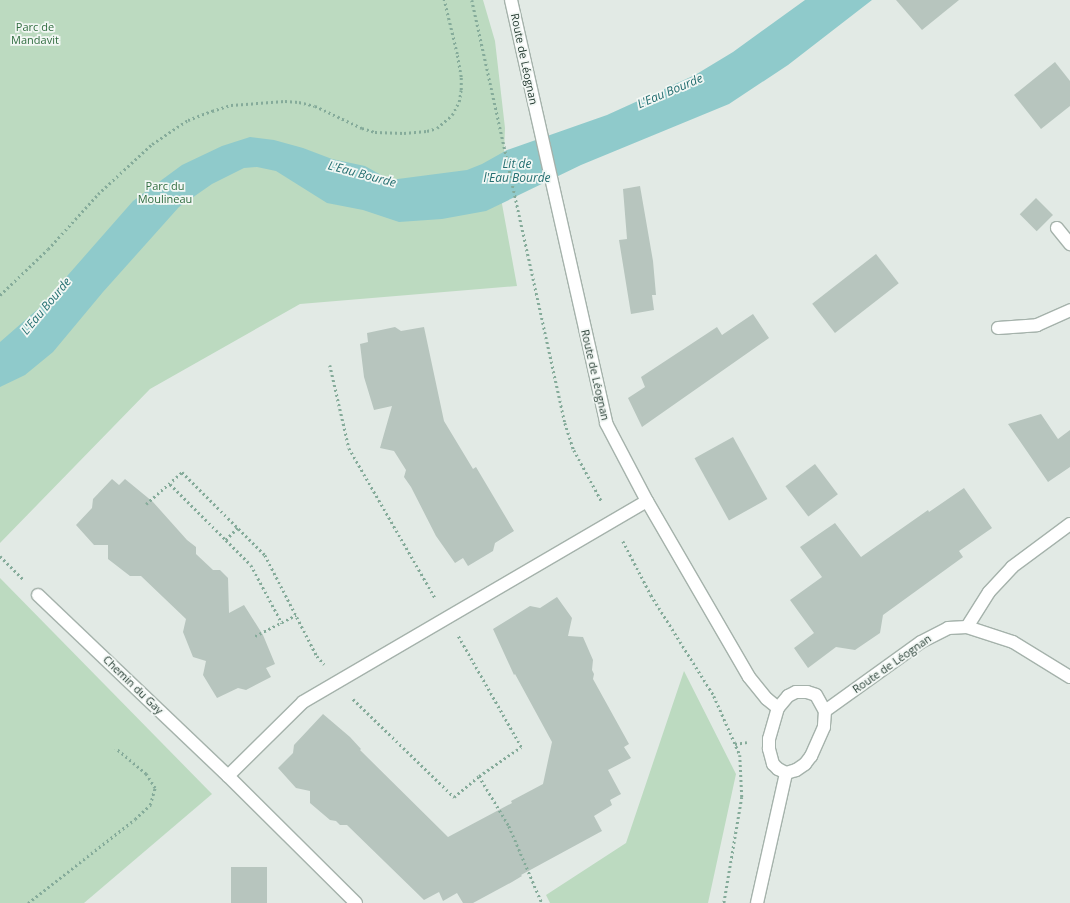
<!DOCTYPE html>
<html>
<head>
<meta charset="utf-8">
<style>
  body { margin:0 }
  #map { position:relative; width:1070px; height:903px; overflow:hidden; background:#e2eae5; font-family:"Open Sans",sans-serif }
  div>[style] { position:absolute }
  .green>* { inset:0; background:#bcdac0 }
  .water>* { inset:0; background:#8fcacb }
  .building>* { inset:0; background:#b7c5be; transform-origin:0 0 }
  .path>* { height:2.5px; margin-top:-1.25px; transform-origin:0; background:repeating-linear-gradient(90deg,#85ab9a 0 2px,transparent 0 5px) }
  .roads { filter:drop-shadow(1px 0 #a5b2ab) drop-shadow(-1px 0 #a5b2ab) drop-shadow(0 1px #a5b2ab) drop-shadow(0 -1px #a5b2ab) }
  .minor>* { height:12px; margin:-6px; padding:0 6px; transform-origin:6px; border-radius:6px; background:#fff }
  span { translate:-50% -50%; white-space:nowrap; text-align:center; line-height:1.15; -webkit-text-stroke:3.5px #f2f7f4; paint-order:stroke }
  .park-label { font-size:11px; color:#316d40 }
  .street-label { font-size:11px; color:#233a30 }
  .water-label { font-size:12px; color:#236e70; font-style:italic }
</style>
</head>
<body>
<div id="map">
  <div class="green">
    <div style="clip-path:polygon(0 0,483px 0,495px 41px,505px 128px,502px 204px,517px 286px,300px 304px,150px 389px,0 543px)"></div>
    <div style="clip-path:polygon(0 578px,212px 794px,84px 903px,0 903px)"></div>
    <div style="clip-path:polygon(684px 671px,736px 774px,708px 903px,550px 903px,546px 895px,626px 843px)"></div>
  </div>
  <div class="water">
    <div style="clip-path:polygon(805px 0,872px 0,788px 65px,729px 104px,581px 165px,486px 211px,442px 219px,399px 222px,363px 210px,327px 203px,276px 171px,257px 167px,244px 168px,212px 184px,179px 207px,103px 292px,53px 352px,25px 375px,0 387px,0 342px,39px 308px,133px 201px,182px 165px,222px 146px,250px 137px,274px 140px,303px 148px,332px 159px,365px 166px,390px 180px,467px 170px,482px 164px,507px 150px,607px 115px,695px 75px,733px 52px)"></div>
  </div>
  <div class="building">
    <div style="clip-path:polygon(896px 0,959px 0,922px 30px)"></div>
    <div style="clip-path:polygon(1055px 62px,1070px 81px,1070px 106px,1041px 129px,1014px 95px)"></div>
    <div style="clip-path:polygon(640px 186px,653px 261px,656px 295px,652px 295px,654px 310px,631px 314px,619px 240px,627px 239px,623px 189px)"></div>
    <div style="left:1036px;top:198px;width:24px;height:23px;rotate:45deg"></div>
    <div style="left:876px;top:254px;width:37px;height:81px;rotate:52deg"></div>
    <div style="clip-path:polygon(753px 314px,769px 338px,642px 427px,628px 398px,645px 387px,641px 377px,717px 327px,722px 335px)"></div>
    <div style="clip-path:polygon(395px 327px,401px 331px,424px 327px,444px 421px,473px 469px,476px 467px,514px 531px,495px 543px,493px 551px,468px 566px,463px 558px,455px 563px,436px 536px,411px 487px,404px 477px,406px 470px,394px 451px,380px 448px,392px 406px,374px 410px,364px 377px,360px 344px,368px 342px,367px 333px)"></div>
    <div style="clip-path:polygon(1041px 414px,1058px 439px,1070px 430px,1070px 467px,1048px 482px,1008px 424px)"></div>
    <div style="left:733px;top:437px;width:71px;height:44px;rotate:61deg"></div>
    <div style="left:815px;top:464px;width:38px;height:37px;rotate:53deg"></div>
    <div style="clip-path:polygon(112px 479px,119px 485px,125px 479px,153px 502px,187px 540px,196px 547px,196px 554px,213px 570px,220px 570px,228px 578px,229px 613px,244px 605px,263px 635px,275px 664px,266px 668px,271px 677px,246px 690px,238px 688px,217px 698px,203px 675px,206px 661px,193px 657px,183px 632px,186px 619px,141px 576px,130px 576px,108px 559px,108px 545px,94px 545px,76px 525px,92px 508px,93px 499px)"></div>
    <div style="clip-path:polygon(964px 488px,992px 528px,959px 551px,963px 557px,883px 615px,880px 633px,855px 650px,836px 647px,808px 668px,794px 648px,814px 633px,790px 600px,822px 577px,800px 547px,835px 523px,861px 557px,928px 510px,929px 512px)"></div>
    <div style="clip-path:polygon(557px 597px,572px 618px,568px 636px,583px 637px,593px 660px,592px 670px,594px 674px,593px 679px,629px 744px,624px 747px,631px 758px,608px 770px,621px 794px,610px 800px,612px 805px,594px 816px,602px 831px,521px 875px,522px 876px,512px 882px,473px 903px,463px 903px,457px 893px,443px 901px,439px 892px,424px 900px,347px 825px,340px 825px,336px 821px,330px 820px,310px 803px,310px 791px,296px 788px,278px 768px,293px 753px,294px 745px,323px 714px,350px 737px,361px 749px,360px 750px,448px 837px,512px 803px,511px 801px,543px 784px,552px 742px,515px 674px,514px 675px,493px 629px,530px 606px,540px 608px)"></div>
    <div style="left:231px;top:867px;width:36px;height:36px"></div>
  </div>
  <div class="path">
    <div style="left:472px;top:0;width:433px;rotate:77.6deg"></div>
    <div style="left:565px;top:423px;width:28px;rotate:72deg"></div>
    <div style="left:574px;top:450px;width:59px;rotate:61.7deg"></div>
    <div style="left:0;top:295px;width:66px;rotate:-43.8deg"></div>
    <div style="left:48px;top:249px;width:74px;rotate:-47.7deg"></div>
    <div style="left:98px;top:194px;width:74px;rotate:-42.8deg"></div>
    <div style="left:152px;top:144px;width:43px;rotate:-33.7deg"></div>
    <div style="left:188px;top:120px;width:26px;rotate:-21deg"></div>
    <div style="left:212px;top:111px;width:20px;rotate:-18deg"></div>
    <div style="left:231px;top:105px;width:54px;rotate:-4.2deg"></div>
    <div style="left:285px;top:101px;width:14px;rotate:4deg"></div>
    <div style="left:299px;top:102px;width:16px;rotate:14deg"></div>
    <div style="left:315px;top:106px;width:52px;rotate:25.1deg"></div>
    <div style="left:362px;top:128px;width:14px;rotate:17deg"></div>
    <div style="left:375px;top:132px;width:29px;rotate:2deg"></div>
    <div style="left:404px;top:133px;width:23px;rotate:-5deg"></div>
    <div style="left:427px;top:131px;width:10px;rotate:-17deg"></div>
    <div style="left:437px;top:128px;width:20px;rotate:-41deg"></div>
    <div style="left:452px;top:115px;width:15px;rotate:-62deg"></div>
    <div style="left:459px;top:102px;width:12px;rotate:-81deg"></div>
    <div style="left:461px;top:90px;width:13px;rotate:-90deg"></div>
    <div style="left:461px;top:77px;width:23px;rotate:-100deg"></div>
    <div style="left:457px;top:54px;width:56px;rotate:-103.5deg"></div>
    <div style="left:330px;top:365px;width:85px;rotate:77.1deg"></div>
    <div style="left:349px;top:448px;width:174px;rotate:60.1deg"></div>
    <div style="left:170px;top:484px;width:79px;rotate:45deg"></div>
    <div style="left:146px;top:504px;width:48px;rotate:-41.6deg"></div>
    <div style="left:182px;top:472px;width:117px;rotate:45deg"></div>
    <div style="left:265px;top:555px;width:114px;rotate:62.8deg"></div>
    <div style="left:317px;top:656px;width:11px;rotate:49deg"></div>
    <div style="left:238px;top:528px;width:17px;rotate:135deg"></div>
    <div style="left:226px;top:540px;width:35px;rotate:45deg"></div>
    <div style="left:251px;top:565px;width:66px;rotate:61.9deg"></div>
    <div style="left:623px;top:541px;width:61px;rotate:62.6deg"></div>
    <div style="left:651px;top:595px;width:119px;rotate:58deg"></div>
    <div style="left:714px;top:696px;width:64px;rotate:66.2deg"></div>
    <div style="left:740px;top:755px;width:42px;rotate:87.3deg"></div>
    <div style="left:742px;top:797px;width:108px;rotate:99.6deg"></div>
    <div style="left:0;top:556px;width:33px;rotate:45deg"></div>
    <div style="left:255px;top:636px;width:46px;rotate:-27.1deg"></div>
    <div style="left:353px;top:699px;width:141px;rotate:44.1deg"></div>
    <div style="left:454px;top:797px;width:33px;rotate:-40deg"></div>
    <div style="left:479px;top:776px;width:51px;rotate:-34.6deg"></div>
    <div style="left:521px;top:747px;width:128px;rotate:-119.6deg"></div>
    <div style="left:735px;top:744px;width:12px;rotate:-9deg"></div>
    <div style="left:479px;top:776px;width:58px;rotate:59deg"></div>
    <div style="left:509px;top:826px;width:84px;rotate:66.8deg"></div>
    <div style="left:28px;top:903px;width:136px;rotate:-38.1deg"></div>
    <div style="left:135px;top:819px;width:21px;rotate:-43deg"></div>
    <div style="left:150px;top:805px;width:18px;rotate:-74deg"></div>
    <div style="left:155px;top:788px;width:17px;rotate:-123deg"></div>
    <div style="left:146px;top:774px;width:40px;rotate:-140deg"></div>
  </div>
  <div class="roads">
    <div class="minor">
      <div style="left:511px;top:0;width:434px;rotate:77.3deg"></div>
      <div style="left:606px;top:423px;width:88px;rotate:62.3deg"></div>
      <div style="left:647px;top:501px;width:203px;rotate:59.9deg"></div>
      <div style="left:749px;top:677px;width:28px;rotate:51deg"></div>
      <div style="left:767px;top:699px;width:14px;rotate:39deg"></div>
      <div style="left:1057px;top:228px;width:21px;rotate:51deg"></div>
      <div style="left:998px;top:328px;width:39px;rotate:-4deg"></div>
      <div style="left:1037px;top:325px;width:36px;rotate:-24deg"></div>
      <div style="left:38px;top:595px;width:262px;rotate:43.6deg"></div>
      <div style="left:967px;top:627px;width:41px;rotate:-57.8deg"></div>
      <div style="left:989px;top:592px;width:34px;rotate:-47deg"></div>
      <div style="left:1012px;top:567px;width:72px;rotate:-36.6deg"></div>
      <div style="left:796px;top:692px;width:11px"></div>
      <div style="left:807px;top:692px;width:9px;rotate:18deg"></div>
      <div style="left:816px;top:695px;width:18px;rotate:61deg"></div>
      <div style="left:825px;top:711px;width:16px;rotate:94deg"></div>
      <div style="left:824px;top:727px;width:32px;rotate:114deg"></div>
      <div style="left:811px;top:756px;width:10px;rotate:127deg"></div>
      <div style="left:805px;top:764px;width:11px;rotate:146deg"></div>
      <div style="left:796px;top:770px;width:10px;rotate:163deg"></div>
      <div style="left:786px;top:773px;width:9px;rotate:-153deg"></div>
      <div style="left:778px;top:769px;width:7px;rotate:-135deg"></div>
      <div style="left:773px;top:764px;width:16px;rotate:-105deg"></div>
      <div style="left:769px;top:749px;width:10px;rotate:-90deg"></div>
      <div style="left:769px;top:739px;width:32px;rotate:-74deg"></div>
      <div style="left:778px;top:708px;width:16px;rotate:-50deg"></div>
      <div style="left:788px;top:696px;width:9px;rotate:-27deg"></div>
      <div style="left:825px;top:711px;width:118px;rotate:-35.7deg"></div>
      <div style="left:921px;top:642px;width:30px;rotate:-27deg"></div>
      <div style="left:948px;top:628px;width:19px;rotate:-3deg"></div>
      <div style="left:967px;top:627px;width:48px;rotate:18.1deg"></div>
      <div style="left:1013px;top:642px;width:67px;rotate:31.6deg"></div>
      <div style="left:356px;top:903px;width:180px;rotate:-135.2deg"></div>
      <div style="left:228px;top:776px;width:105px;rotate:-44.6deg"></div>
      <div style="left:303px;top:702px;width:398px;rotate:-30.3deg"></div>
      <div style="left:757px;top:903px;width:133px;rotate:-77.4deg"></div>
    </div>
  </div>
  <div class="park-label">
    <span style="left:35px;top:34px">Parc de<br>Mandavit</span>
    <span style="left:165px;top:193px">Parc du<br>Moulineau</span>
  </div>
  <div class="street-label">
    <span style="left:524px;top:59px;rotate:78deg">Route de Léognan</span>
    <span style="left:595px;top:375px;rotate:77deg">Route de Léognan</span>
    <span style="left:892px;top:664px;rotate:-35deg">Route de Léognan</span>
    <span style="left:133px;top:685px;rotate:44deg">Chemin du Gay</span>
  </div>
  <div class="water-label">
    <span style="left:670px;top:91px;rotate:-23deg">L'Eau Bourde</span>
    <span style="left:517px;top:171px">Lit de<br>l'Eau Bourde</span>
    <span style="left:362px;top:174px;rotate:15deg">L'Eau Bourde</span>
    <span style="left:46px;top:306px;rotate:-50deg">L'Eau Bourde</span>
  </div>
</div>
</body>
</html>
